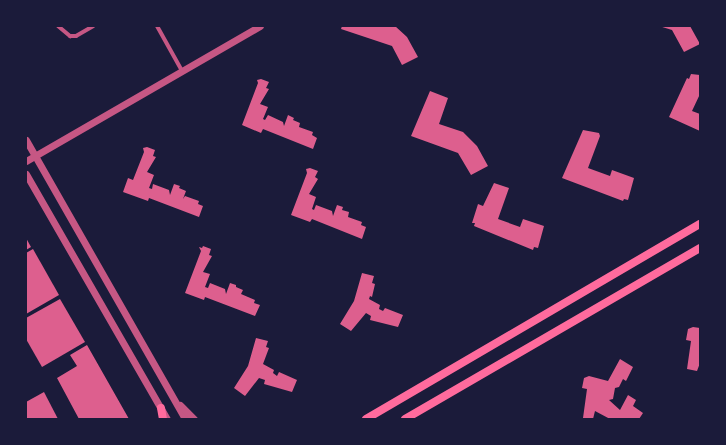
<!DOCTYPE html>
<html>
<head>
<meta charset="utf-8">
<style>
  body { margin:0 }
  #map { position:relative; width:726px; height:445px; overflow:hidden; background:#1b1b3a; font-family:Ubuntu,sans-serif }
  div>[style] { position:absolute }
  .building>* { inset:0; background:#dd5f8e }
  .minor>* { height:4px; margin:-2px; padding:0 2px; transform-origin:2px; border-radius:2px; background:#c65784 }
  .tertiary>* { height:7px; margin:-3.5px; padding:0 3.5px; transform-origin:3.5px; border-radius:3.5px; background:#c65784 }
  .secondary>* { height:8px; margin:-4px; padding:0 4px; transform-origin:4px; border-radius:4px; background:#ff6b9d }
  span { translate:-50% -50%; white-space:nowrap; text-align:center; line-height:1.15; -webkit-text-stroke:3px #1b1b3a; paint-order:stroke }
  .frame { position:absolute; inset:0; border:27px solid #1b1b3a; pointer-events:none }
</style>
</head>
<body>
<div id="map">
  <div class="building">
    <div style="clip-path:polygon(342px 26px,395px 26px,407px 37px,418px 57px,402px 65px,392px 46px,341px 29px)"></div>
    <div style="clip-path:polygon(659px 26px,690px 26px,700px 44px,684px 52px,672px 30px)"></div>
    <div style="clip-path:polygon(691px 74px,700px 75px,700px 94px,692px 111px,700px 114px,700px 131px,669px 117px,687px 78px,689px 79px)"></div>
    <div style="clip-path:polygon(261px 79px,269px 82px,266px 88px,269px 89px,260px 104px,268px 107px,263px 119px,265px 120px,268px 115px,283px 122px,284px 126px,288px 115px,294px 118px,293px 120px,300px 123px,299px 127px,313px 132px,312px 135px,317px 138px,313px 149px,263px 129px,261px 133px,242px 125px,258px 83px,257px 80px)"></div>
    <div style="clip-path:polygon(430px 91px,448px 98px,439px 124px,463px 132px,477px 146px,488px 166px,471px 175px,458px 153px,411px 136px)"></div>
    <div style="clip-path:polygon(583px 130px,599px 133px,600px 136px,588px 168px,610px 176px,612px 170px,634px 178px,628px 200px,624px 199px,623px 201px,562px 178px)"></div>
    <div style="clip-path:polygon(147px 147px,155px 150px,153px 156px,156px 157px,147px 172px,154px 175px,149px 188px,152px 189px,153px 184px,169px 190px,170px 195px,174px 184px,180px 186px,179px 188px,186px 191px,183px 199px,185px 196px,199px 201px,198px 204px,203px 206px,199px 217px,149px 198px,148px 201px,123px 192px,128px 178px,133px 180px,144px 152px,143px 148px)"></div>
    <div style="clip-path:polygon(310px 168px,318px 171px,315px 177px,318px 179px,309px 194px,316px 197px,312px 209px,314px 210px,316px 205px,332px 211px,333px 216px,337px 205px,343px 207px,342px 210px,349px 212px,348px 217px,362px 222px,361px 225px,366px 227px,362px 239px,312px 219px,310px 222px,291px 215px,307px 173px,306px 169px)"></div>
    <div style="clip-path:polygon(494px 183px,509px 188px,498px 219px,520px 227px,523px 219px,544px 226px,538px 248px,534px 247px,533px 250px,474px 226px,475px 223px,472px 223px,478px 204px,483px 206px)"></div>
    <div style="clip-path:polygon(26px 238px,31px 247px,26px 250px)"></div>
    <div style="clip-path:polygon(203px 246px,211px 249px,209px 255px,212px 256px,203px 272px,210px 274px,205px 287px,208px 288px,210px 283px,225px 289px,226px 294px,230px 283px,236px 285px,236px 287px,243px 290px,241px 294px,255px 300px,254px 303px,260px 305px,255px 316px,205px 297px,204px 300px,185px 293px,201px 251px,199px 247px,202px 248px)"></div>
    <div style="clip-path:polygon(33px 249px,59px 295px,26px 314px,26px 253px)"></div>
    <div style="clip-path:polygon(362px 273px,374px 276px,372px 283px,375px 284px,372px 297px,370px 296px,369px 299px,380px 305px,379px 309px,383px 311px,385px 308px,403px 315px,398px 327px,370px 320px,371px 316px,366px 313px,351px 331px,340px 324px,354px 301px)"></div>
    <div style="clip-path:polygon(60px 299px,85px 342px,42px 367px,26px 339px,26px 318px)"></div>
    <div style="clip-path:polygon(693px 327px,700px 328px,700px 363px,697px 371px,687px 369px,691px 341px,686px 340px,688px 329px)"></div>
    <div style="clip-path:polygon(256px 338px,268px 341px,266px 347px,269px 348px,263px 364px,274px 370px,273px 373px,277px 376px,279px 372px,297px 380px,292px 392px,264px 384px,265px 380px,259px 378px,245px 396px,234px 388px,248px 366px)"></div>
    <div style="clip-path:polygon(87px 345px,129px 419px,79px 419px,57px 378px,77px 366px,70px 355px)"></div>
    <div style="clip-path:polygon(620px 359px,633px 367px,626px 381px,623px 379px,619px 387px,615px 388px,613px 399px,609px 400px,620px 410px,628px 395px,636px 400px,633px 406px,643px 413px,639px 419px,610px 419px,595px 411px,593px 419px,583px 418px,587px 389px,582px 388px,584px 378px,589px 376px,608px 381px)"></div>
    <div style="clip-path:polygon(44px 392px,58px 419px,26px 419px,26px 402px)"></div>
  </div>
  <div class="minor">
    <div style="left:58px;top:26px;width:16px;rotate:40deg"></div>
    <div style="left:70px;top:36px;width:6px"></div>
    <div style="left:76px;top:36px;width:20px;rotate:-30deg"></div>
    <div style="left:157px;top:26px;width:51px;rotate:60.9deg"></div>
  </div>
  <div class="tertiary">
    <div style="left:26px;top:140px;width:321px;rotate:60.3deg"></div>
    <div style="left:26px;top:161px;width:270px;rotate:-30deg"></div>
    <div style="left:26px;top:174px;width:283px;rotate:60.1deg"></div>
    <div style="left:180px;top:405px;width:20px;rotate:45deg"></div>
  </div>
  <div class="secondary">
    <div style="left:161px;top:408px;width:11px;rotate:80deg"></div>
    <div style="left:366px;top:419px;width:387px;rotate:-30.3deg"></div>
    <div style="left:405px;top:419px;width:341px;rotate:-30.1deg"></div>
  </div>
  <div class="frame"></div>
</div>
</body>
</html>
